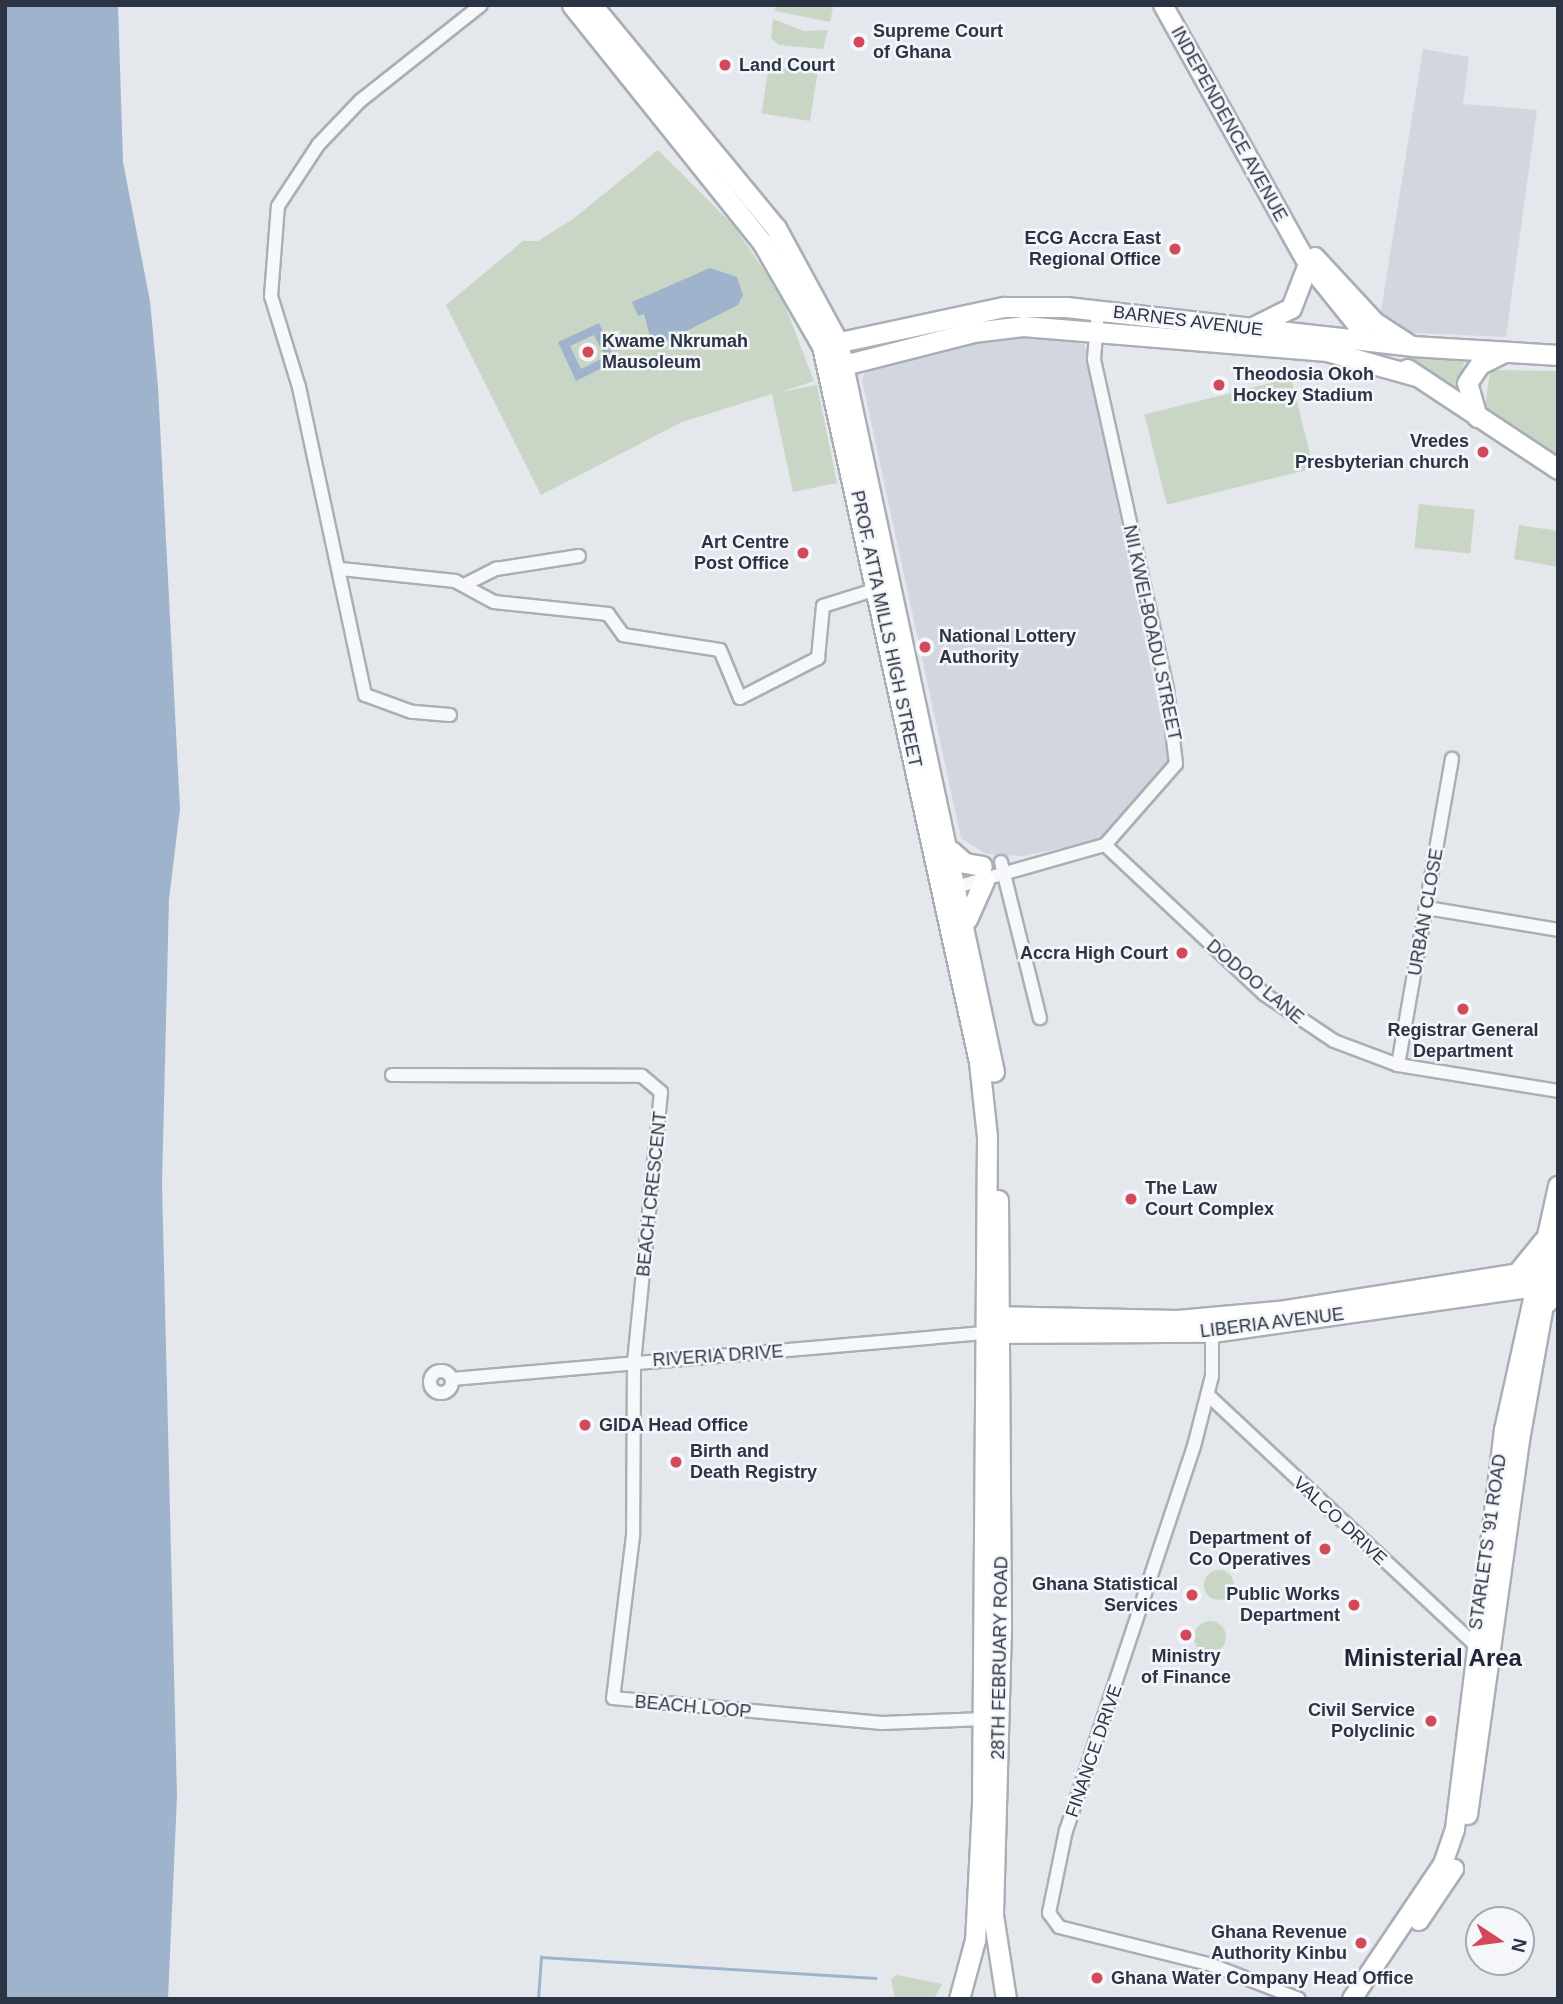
<!DOCTYPE html>
<html>
<head>
<meta charset="utf-8">
<style>
  body { margin:0 }
  #map { position:relative; width:1563px; height:2004px; overflow:hidden; background:#e4e7ec; font-family:Arial,sans-serif }
  div>[style] { position:absolute }
  .built>* { inset:0; background:#d2d6de }
  .green>* { inset:0; background:#c9d6c5; transform-origin:0 0 }
  .round { border-radius:50% }
  .water>* { inset:0; background:#9fb4cc }
  .stream>* { height:2.5px; margin:-1.25px; padding:0 1.25px; transform-origin:1.25px; border-radius:1.25px; background:#9fb4cc }
  .roads { filter:drop-shadow(2px 0 #a9aeb7) drop-shadow(-2px 0 #a9aeb7) drop-shadow(0 2px #a9aeb7) drop-shadow(0 -2px #a9aeb7) }
  .minor>* { height:12px; margin:-6px; padding:0 6px; transform-origin:6px; border-radius:6px; background:#f7f8fa }
  .minor>.ring { margin:-6px; padding:0; box-sizing:content-box; background:none; border:12px solid #f7f8fa; border-radius:50% }
  .secondary>* { height:18px; margin:-9px; padding:0 9px; transform-origin:9px; border-radius:9px; background:#fff }
  .primary>* { height:19px; margin:-9.5px; padding:0 9.5px; transform-origin:9.5px; border-radius:9.5px; background:#fff }
  .dots>* { width:19px; height:19px; translate:-50% -50%; box-sizing:border-box; border:4px solid #f4f6f9; border-radius:50% }
  span { translate:-50% -50%; white-space:nowrap; text-align:center; line-height:1.15; -webkit-text-stroke:5px #f4f6f9; paint-order:stroke }
  .poi-label { font-size:18px; color:#2b3445; font-weight:700 }
  .left { translate:0 -50%; text-align:left }
  .right { translate:-100% -50%; text-align:right }
  .street-label { font-size:18px; color:#2b3445 }
  .district-label { font-size:24px; color:#1d2536; font-weight:700 }
  .frame { position:absolute; inset:0; border:7px solid #2b3445; pointer-events:none }
  .north { position:absolute; left:1465px; top:1906px; width:70px; height:70px; box-sizing:border-box; background:#f4f6f9; border:2px solid #a4a8b1; border-radius:50%; rotate:103deg; font-size:19px; font-weight:700; line-height:28px; text-align:center; color:#2b3445 }
  .north::after { content:''; display:block; margin:auto; width:24px; height:32px; background:#d1495b; clip-path:polygon(50% 0,100% 100%,50% 72%,0 100%) }
</style>
</head>
<body>
<div id="map">
  <div class="built">
    <div style="clip-path:polygon(1423px 49px,1469px 57px,1463px 104px,1537px 110px,1506px 337px,1397px 332px,1381px 311px)"></div>
    <div style="clip-path:polygon(1014px 332px,1083px 338px,1169px 755px,1164px 777px,1106px 839px,1022px 856px,986px 854px,961px 838px,862px 380px,867px 367px)"></div>
  </div>
  <div class="green">
    <div style="clip-path:polygon(776px 5px,832px 5px,833px 7px,830px 22px,775px 11px)"></div>
    <div style="clip-path:polygon(773px 19px,804px 31px,828px 30px,823px 49px,779px 45px,771px 38px)"></div>
    <div style="left:769px;top:66px;width:49px;height:48px;rotate:9deg"></div>
    <div style="clip-path:polygon(658px 150px,733px 225px,781px 295px,814px 381px,781px 392px,817px 385px,837px 483px,793px 492px,772px 394px,682px 422px,541px 495px,446px 305px,523px 241px,538px 241px,573px 219px)"></div>
    <div style="clip-path:polygon(1400px 348px,1480px 355px,1464px 362px,1457px 395px)"></div>
    <div style="clip-path:polygon(1490px 370px,1558px 371px,1558px 456px,1485px 409px)"></div>
    <div style="left:1291px;top:378px;width:93px;height:151px;rotate:76deg"></div>
    <div style="left:1419px;top:504px;width:56px;height:44px;rotate:6deg"></div>
    <div style="clip-path:polygon(1519px 525px,1558px 531px,1558px 567px,1514px 559px)"></div>
    <div class="round" style="left:1204px;top:1570px;width:30px;height:30px"></div>
    <div class="round" style="left:1194px;top:1621px;width:32px;height:32px"></div>
    <div style="clip-path:polygon(897px 1975px,942px 1984px,934px 1999px,895px 1999px,891px 1979px)"></div>
  </div>
  <div class="water">
    <div style="clip-path:polygon(5px 5px,118px 5px,123px 162px,150px 301px,158px 387px,180px 809px,169px 899px,162px 1184px,177px 1797px,168px 1999px,5px 1999px)"></div>
    <div style="clip-path:polygon(710px 268px,737px 277px,743px 295px,738px 305px,653px 348px,644px 314px,638px 316px,632px 302px)"></div>
    <div style="clip-path:polygon(evenodd,599px 323px,616px 361px,576px 381px,558px 342px,599px 323px,594px 335px,605px 357px,581px 369px,570px 346px,594px 335px)"></div>
  </div>
  <div class="stream">
    <div style="left:538px;top:1999px;width:42px;rotate:-85.9deg"></div>
    <div style="left:541px;top:1957px;width:335px;rotate:3.6deg"></div>
  </div>
  <div class="roads">
    <div class="minor">
      <div style="left:341px;top:569px;width:115px;rotate:6deg"></div>
      <div style="left:455px;top:581px;width:44px;rotate:28.3deg"></div>
      <div style="left:494px;top:602px;width:115px;rotate:6deg"></div>
      <div style="left:608px;top:614px;width:26px;rotate:54deg"></div>
      <div style="left:623px;top:635px;width:98px;rotate:8.8deg"></div>
      <div style="left:720px;top:650px;width:52px;rotate:67.4deg"></div>
      <div style="left:740px;top:698px;width:88px;rotate:-27.1deg"></div>
      <div style="left:818px;top:658px;width:52px;rotate:-84.5deg"></div>
      <div style="left:823px;top:606px;width:57px;rotate:-17.5deg"></div>
      <div style="left:466px;top:584px;width:34px;rotate:-27deg"></div>
      <div style="left:496px;top:569px;width:84px;rotate:-8.9deg"></div>
      <div style="left:450px;top:715px;width:38px;rotate:-175deg"></div>
      <div style="left:412px;top:712px;width:50px;rotate:-160.1deg"></div>
      <div style="left:365px;top:695px;width:315px;rotate:-102.1deg"></div>
      <div style="left:299px;top:387px;width:95px;rotate:-107.1deg"></div>
      <div style="left:271px;top:296px;width:90px;rotate:-85.6deg"></div>
      <div style="left:278px;top:206px;width:73px;rotate:-56.7deg"></div>
      <div style="left:318px;top:145px;width:61px;rotate:-46.3deg"></div>
      <div style="left:360px;top:101px;width:154px;rotate:-38.4deg"></div>
      <div style="left:1105px;top:845px;width:218px;rotate:43.1deg"></div>
      <div style="left:1264px;top:994px;width:84px;rotate:33.9deg"></div>
      <div style="left:1334px;top:1041px;width:68px;rotate:20.6deg"></div>
      <div style="left:1398px;top:1065px;width:162px;rotate:9.2deg"></div>
      <div style="left:1001px;top:862px;width:161px;rotate:76deg"></div>
      <div style="left:949px;top:889px;width:162px;rotate:-15.8deg"></div>
      <div style="left:1105px;top:845px;width:108px;rotate:-48.8deg"></div>
      <div style="left:1176px;top:764px;width:76px;rotate:-96.8deg"></div>
      <div style="left:1167px;top:689px;width:338px;rotate:-102.5deg"></div>
      <div style="left:1094px;top:359px;width:49px;rotate:-85.3deg"></div>
      <div style="left:1427px;top:908px;width:133px;rotate:9.5deg"></div>
      <div style="left:1398px;top:1065px;width:311px;rotate:-80deg"></div>
      <div style="left:392px;top:1075px;width:250px;rotate:0.2deg"></div>
      <div style="left:642px;top:1076px;width:25px;rotate:40deg"></div>
      <div style="left:661px;top:1092px;width:272px;rotate:95.7deg"></div>
      <div style="left:634px;top:1363px;width:173px;rotate:90.3deg"></div>
      <div style="left:633px;top:1536px;width:163px;rotate:97deg"></div>
      <div style="left:613px;top:1698px;width:270px;rotate:5.3deg"></div>
      <div style="left:882px;top:1723px;width:102px;rotate:-2.2deg"></div>
      <div style="left:1212px;top:1332px;width:44px;rotate:90deg"></div>
      <div style="left:1212px;top:1376px;width:72px;rotate:104.4deg"></div>
      <div style="left:1194px;top:1446px;width:405px;rotate:108.4deg"></div>
      <div style="left:1066px;top:1830px;width:85px;rotate:101.6deg"></div>
      <div style="left:1049px;top:1913px;width:17px;rotate:54deg"></div>
      <div style="left:1059px;top:1927px;width:158px;rotate:13.9deg"></div>
      <div style="left:1212px;top:1965px;width:93px;rotate:21.3deg"></div>
      <div class="ring" style="left:430px;top:1371px;width:10px;height:10px"></div>
      <div style="left:452px;top:1379px;width:534px;rotate:-4.94deg"></div>
      <div style="left:1208px;top:1395px;width:366px;rotate:43.1deg"></div>
    </div>
    <div class="secondary">
      <div style="left:1163px;top:5px;width:297px;rotate:60.8deg"></div>
      <div style="left:1308px;top:264px;width:99px;rotate:51.2deg"></div>
      <div style="left:1315px;top:257px;width:88px;rotate:47.3deg"></div>
      <div style="left:1375px;top:322px;width:44px;rotate:33deg"></div>
      <div style="left:1468px;top:1815px;width:379px;rotate:-82.1deg"></div>
      <div style="left:1520px;top:1440px;width:216px;rotate:-79.9deg"></div>
      <div style="left:1419px;top:1921px;width:63px;rotate:-56.1deg"></div>
      <div style="left:1352px;top:1999px;width:163px;rotate:-56deg"></div>
      <div style="left:1443px;top:1864px;width:37px;rotate:-71deg"></div>
      <div style="left:1455px;top:1829px;width:402px;rotate:-83deg"></div>
      <div style="left:1504px;top:1430px;width:250px;rotate:-77.5deg"></div>
    </div>
    <div class="primary">
      <div style="left:572px;top:5px;width:304px;rotate:51.3deg"></div>
      <div style="left:762px;top:242px;width:120px;rotate:60deg"></div>
      <div style="left:822px;top:346px;width:733px;rotate:77.63deg"></div>
      <div style="left:979px;top:1062px;width:75px;rotate:83.9deg"></div>
      <div style="left:987px;top:1137px;width:667px;rotate:90.43deg"></div>
      <div style="left:982px;top:1804px;width:136px;rotate:92.9deg"></div>
      <div style="left:975px;top:1940px;width:61px;rotate:105.2deg"></div>
      <div style="left:592px;top:5px;width:289px;rotate:50.5deg"></div>
      <div style="left:776px;top:228px;width:130px;rotate:61.5deg"></div>
      <div style="left:838px;top:342px;width:746px;rotate:77.94deg"></div>
      <div style="left:1255px;top:326px;width:40px;rotate:-26.6deg"></div>
      <div style="left:1291px;top:308px;width:47px;rotate:-68.9deg"></div>
      <div style="left:826px;top:345px;width:182px;rotate:-12.1deg"></div>
      <div style="left:1004px;top:307px;width:62px"></div>
      <div style="left:1066px;top:307px;width:348px;rotate:6.4deg"></div>
      <div style="left:1412px;top:346px;width:146px;rotate:3.5deg"></div>
      <div style="left:832px;top:368px;width:146px;rotate:-14.3deg"></div>
      <div style="left:973px;top:332px;width:50px;rotate:-6.8deg"></div>
      <div style="left:1023px;top:326px;width:305px;rotate:4.7deg"></div>
      <div style="left:1327px;top:351px;width:92px;rotate:15.7deg"></div>
      <div style="left:1407px;top:369px;width:181px;rotate:33.5deg"></div>
      <div style="left:1477px;top:417px;width:35px;rotate:-106deg"></div>
      <div style="left:1467px;top:383px;width:23px;rotate:-56deg"></div>
      <div style="left:1480px;top:364px;width:25px;rotate:-26deg"></div>
      <div style="left:951px;top:851px;width:18px;rotate:41deg"></div>
      <div style="left:965px;top:863px;width:17px;rotate:10deg"></div>
      <div style="left:967px;top:919px;width:42px;rotate:-65.9deg"></div>
      <div style="left:998px;top:1200px;width:427px;rotate:89.6deg"></div>
      <div style="left:1001px;top:1627px;width:288px;rotate:91.6deg"></div>
      <div style="left:993px;top:1915px;width:85px;rotate:81.2deg"></div>
      <div style="left:1557px;top:1236px;width:4px;rotate:76deg"></div>
      <div style="left:1518px;top:1272px;width:40px;rotate:-51deg"></div>
      <div style="left:1547px;top:1302px;width:16px;rotate:-47deg"></div>
      <div style="left:989px;top:1316px;width:188px;rotate:1.2deg"></div>
      <div style="left:1177px;top:1320px;width:109px;rotate:-5.2deg"></div>
      <div style="left:1286px;top:1310px;width:275px;rotate:-9deg"></div>
      <div style="left:985px;top:1333px;width:227px;rotate:-0.3deg"></div>
      <div style="left:1212px;top:1332px;width:349px;rotate:-8.1deg"></div>
    </div>
  </div>
  <div class="dots">
    <div style="left:859px;top:42px;background:#d1495b"></div>
    <div style="left:725px;top:65px;background:#d1495b"></div>
    <div style="left:1175px;top:249px;background:#d1495b"></div>
    <div style="left:588px;top:352px;background:#d1495b"></div>
    <div style="left:1219px;top:385px;background:#d1495b"></div>
    <div style="left:1483px;top:452px;background:#d1495b"></div>
    <div style="left:803px;top:553px;background:#d1495b"></div>
    <div style="left:925px;top:647px;background:#d1495b"></div>
    <div style="left:1182px;top:953px;background:#d1495b"></div>
    <div style="left:1463px;top:1009px;background:#d1495b"></div>
    <div style="left:1131px;top:1199px;background:#d1495b"></div>
    <div style="left:585px;top:1425px;background:#d1495b"></div>
    <div style="left:676px;top:1462px;background:#d1495b"></div>
    <div style="left:1325px;top:1549px;background:#d1495b"></div>
    <div style="left:1192px;top:1595px;background:#d1495b"></div>
    <div style="left:1354px;top:1605px;background:#d1495b"></div>
    <div style="left:1186px;top:1635px;background:#d1495b"></div>
    <div style="left:1431px;top:1721px;background:#d1495b"></div>
    <div style="left:1361px;top:1943px;background:#d1495b"></div>
    <div style="left:1097px;top:1978px;background:#d1495b"></div>
  </div>
  <div class="poi-label">
    <span class="left" style="left:873px;top:42px">Supreme Court<br>of Ghana</span>
    <span class="left" style="left:739px;top:65px">Land Court</span>
    <span class="right" style="left:1161px;top:249px">ECG Accra East<br>Regional Office</span>
    <span class="left" style="left:602px;top:352px">Kwame Nkrumah<br>Mausoleum</span>
    <span class="left" style="left:1233px;top:385px">Theodosia Okoh<br>Hockey Stadium</span>
    <span class="right" style="left:1469px;top:452px">Vredes<br>Presbyterian church</span>
    <span class="right" style="left:789px;top:553px">Art Centre<br>Post Office</span>
    <span class="left" style="left:939px;top:647px">National Lottery<br>Authority</span>
    <span class="right" style="left:1168px;top:953px">Accra High Court</span>
    <span style="left:1463px;top:1041px">Registrar General<br>Department</span>
    <span class="left" style="left:1145px;top:1199px">The Law<br>Court Complex</span>
    <span class="left" style="left:599px;top:1425px">GIDA Head Office</span>
    <span class="left" style="left:690px;top:1462px">Birth and<br>Death Registry</span>
    <span class="right" style="left:1311px;top:1549px">Department of<br>Co Operatives</span>
    <span class="right" style="left:1178px;top:1595px">Ghana Statistical<br>Services</span>
    <span class="right" style="left:1340px;top:1605px">Public Works<br>Department</span>
    <span style="left:1186px;top:1667px">Ministry<br>of Finance</span>
    <span class="right" style="left:1415px;top:1721px">Civil Service<br>Polyclinic</span>
    <span class="right" style="left:1347px;top:1943px">Ghana Revenue<br>Authority Kinbu</span>
    <span class="left" style="left:1111px;top:1978px">Ghana Water Company Head Office</span>
  </div>
  <div class="street-label">
    <span style="left:1229px;top:124px;rotate:61deg">INDEPENDENCE AVENUE</span>
    <span style="left:1188px;top:321px;rotate:7deg">BARNES AVENUE</span>
    <span style="left:886px;top:629px;rotate:78deg">PROF. ATTA MILLS HIGH STREET</span>
    <span style="left:1152px;top:633px;rotate:78deg">NII KWEI-BOADU STREET</span>
    <span style="left:1426px;top:912px;rotate:-80deg">URBAN CLOSE</span>
    <span style="left:1255px;top:982px;rotate:40deg">DODOO LANE</span>
    <span style="left:652px;top:1194px;rotate:-84deg">BEACH CRESCENT</span>
    <span style="left:1272px;top:1323px;rotate:-7deg">LIBERIA AVENUE</span>
    <span style="left:718px;top:1356px;rotate:-4deg">RIVERIA DRIVE</span>
    <span style="left:1340px;top:1521px;rotate:43deg">VALCO DRIVE</span>
    <span style="left:1488px;top:1542px;rotate:-82deg">STARLETS '91 ROAD</span>
    <span style="left:1000px;top:1658px;rotate:-89deg">28TH FEBRUARY ROAD</span>
    <span style="left:693px;top:1707px;rotate:5deg">BEACH LOOP</span>
    <span style="left:1094px;top:1751px;rotate:-71deg">FINANCE DRIVE</span>
  </div>
  <div class="district-label">
    <span style="left:1433px;top:1658px">Ministerial Area</span>
  </div>
  <div class="frame"></div>
  <div class="north">N</div>
</div>
</body>
</html>
